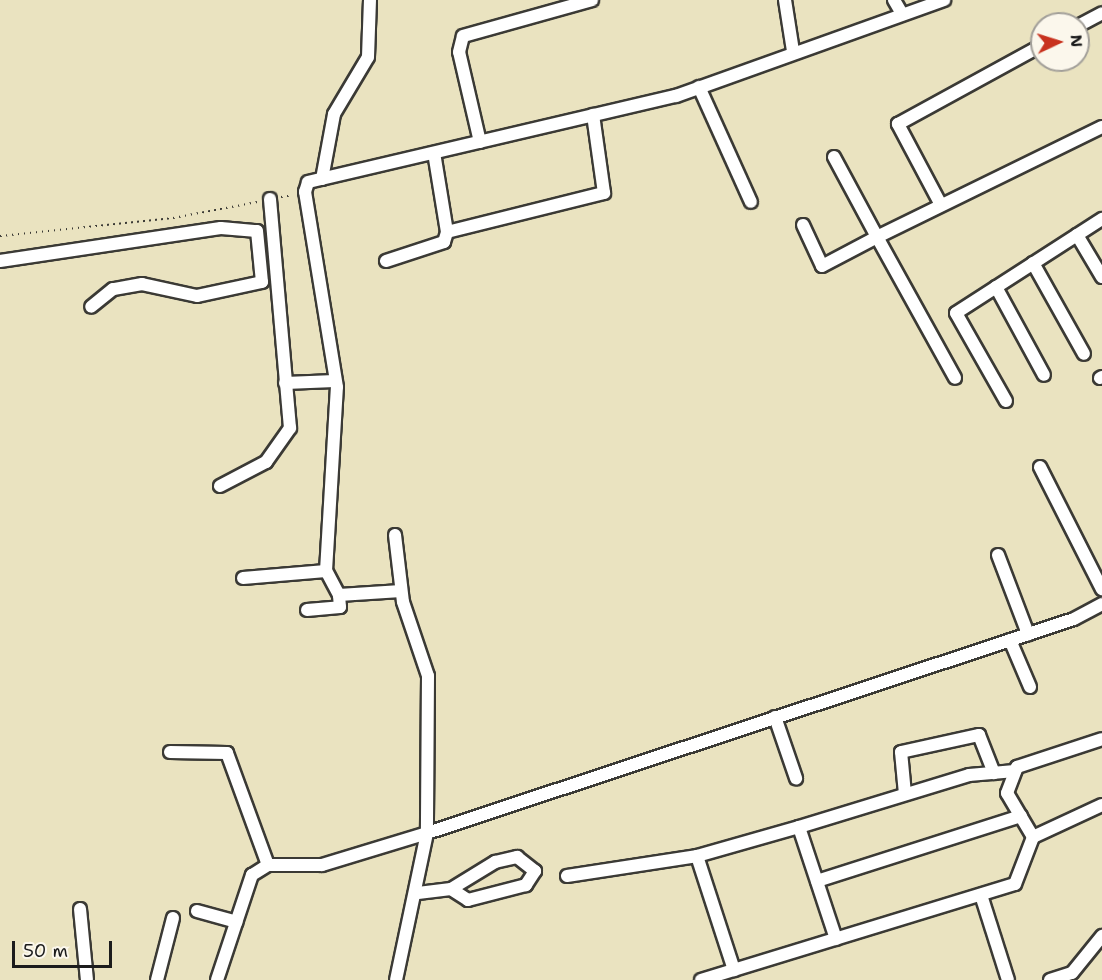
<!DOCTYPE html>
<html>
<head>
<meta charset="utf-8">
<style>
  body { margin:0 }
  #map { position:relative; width:1102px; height:980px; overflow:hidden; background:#eae3c0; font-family:"Shantell Sans",sans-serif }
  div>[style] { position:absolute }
  .path>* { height:2px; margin-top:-1px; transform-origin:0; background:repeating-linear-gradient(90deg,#3b3a35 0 1.5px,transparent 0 6px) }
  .roads { filter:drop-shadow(2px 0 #3b3a35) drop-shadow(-2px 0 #3b3a35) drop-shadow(0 2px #3b3a35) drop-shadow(0 -2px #3b3a35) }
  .street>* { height:12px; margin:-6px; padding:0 6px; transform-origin:6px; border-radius:6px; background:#fff }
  span { translate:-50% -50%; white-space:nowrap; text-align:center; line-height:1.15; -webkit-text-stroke:6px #fbf7ec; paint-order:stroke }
  .north { position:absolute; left:1030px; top:12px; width:60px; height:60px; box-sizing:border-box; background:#fbf7ec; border:2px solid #a29f99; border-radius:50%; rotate:86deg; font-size:16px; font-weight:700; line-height:24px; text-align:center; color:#1c1c1c }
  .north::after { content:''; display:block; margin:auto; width:21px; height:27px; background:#c8321e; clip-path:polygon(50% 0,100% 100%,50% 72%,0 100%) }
  .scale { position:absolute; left:12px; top:941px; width:100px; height:27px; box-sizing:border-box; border:3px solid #1c1c1c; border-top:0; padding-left:8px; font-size:18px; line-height:21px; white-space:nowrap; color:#1c1c1c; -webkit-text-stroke:4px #fbf7ec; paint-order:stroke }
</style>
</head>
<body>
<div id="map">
  <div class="path">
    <div style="left:281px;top:197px;width:12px;rotate:-9deg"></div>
    <div style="left:0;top:236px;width:174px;rotate:-5.9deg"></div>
    <div style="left:173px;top:218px;width:86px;rotate:-10.7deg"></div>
  </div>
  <div class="roads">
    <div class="street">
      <div style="left:785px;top:0;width:52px;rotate:81.1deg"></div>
      <div style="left:894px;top:0;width:16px;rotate:60deg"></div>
      <div style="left:1078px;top:26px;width:27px;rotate:-28deg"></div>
      <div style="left:699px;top:87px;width:126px;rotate:65.7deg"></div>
      <div style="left:480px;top:142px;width:92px;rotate:-103.1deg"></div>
      <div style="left:459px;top:52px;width:16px;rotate:-76deg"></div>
      <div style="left:463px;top:36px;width:134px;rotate:-15.6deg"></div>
      <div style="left:834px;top:157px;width:91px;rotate:61.7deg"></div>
      <div style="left:877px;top:237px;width:250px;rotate:-26.1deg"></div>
      <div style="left:322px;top:179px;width:66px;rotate:-79.5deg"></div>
      <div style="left:334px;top:114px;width:66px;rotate:-59.2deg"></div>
      <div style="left:368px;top:57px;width:57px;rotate:-88deg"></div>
      <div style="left:941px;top:205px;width:92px;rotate:-118deg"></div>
      <div style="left:898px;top:124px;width:164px;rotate:-28.7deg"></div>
      <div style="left:803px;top:225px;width:45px;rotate:65.1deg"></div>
      <div style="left:822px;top:266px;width:62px;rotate:-27.8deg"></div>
      <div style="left:877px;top:237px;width:161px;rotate:61deg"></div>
      <div style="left:447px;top:232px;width:162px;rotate:-14deg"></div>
      <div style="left:604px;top:193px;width:79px;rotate:-98deg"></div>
      <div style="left:1077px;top:235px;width:49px;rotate:59.2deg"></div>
      <div style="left:0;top:261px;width:223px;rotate:-8.5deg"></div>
      <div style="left:221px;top:228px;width:36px;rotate:5deg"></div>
      <div style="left:257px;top:231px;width:51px;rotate:84.4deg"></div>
      <div style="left:262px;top:282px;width:66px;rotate:167.8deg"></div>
      <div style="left:197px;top:296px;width:56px;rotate:-167.7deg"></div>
      <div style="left:142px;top:284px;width:29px;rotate:170deg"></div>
      <div style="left:113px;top:289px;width:28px;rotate:141deg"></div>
      <div style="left:386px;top:261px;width:61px;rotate:-18.1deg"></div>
      <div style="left:444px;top:242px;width:10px;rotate:-73deg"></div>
      <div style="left:447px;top:232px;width:80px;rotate:-99.3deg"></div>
      <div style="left:1033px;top:263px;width:104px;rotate:60.7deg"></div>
      <div style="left:996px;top:287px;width:100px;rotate:61.4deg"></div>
      <div style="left:1100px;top:378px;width:2px;rotate:-27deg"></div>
      <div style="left:285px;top:383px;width:50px;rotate:-2.3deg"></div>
      <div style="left:1006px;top:401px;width:101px;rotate:-119.6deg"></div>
      <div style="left:956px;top:313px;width:174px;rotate:-32.8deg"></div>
      <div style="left:1040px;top:467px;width:137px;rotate:63.1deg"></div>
      <div style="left:220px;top:486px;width:52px;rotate:-27.6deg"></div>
      <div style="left:266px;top:462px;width:42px;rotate:-54.8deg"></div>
      <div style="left:290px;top:428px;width:230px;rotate:-95deg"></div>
      <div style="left:395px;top:535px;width:67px;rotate:83.2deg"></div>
      <div style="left:403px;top:602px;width:78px;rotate:71.3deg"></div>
      <div style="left:428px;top:676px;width:157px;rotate:90.4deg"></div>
      <div style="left:427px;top:833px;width:150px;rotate:101.9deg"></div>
      <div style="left:998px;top:555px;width:85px;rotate:69.2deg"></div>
      <div style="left:243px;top:578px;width:83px;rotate:-4.8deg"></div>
      <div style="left:401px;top:591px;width:62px;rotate:176.3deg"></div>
      <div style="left:339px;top:595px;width:27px;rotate:-118deg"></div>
      <div style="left:326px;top:571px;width:184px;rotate:-86.6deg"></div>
      <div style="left:337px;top:387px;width:198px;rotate:-99.3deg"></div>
      <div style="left:305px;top:192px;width:10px;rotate:-73deg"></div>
      <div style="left:308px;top:182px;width:378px;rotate:-13.2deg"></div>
      <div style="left:676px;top:96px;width:285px;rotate:-19.7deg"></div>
      <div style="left:307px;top:610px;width:33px;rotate:-5deg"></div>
      <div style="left:340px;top:607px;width:12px;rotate:-95deg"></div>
      <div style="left:1010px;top:640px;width:51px;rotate:66.9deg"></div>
      <div style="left:775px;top:717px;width:65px;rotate:71deg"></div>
      <div style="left:170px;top:752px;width:57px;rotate:1deg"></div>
      <div style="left:227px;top:753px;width:119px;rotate:69.9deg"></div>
      <div style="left:905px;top:794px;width:42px;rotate:-95.4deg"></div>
      <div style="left:901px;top:752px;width:80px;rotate:-12.3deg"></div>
      <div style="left:979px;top:735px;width:41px;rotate:68.5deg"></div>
      <div style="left:1033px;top:837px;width:51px;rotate:-120.6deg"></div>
      <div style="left:1007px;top:793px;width:28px;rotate:-69deg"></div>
      <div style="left:1017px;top:767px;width:89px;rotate:-18.2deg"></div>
      <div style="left:697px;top:856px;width:120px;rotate:72deg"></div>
      <div style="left:567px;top:876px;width:132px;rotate:-8.7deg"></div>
      <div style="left:697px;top:856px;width:106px;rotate:-15.9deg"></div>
      <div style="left:817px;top:881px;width:214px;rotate:-17.7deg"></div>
      <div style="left:418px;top:893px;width:33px;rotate:-7deg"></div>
      <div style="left:451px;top:889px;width:52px;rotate:-31.5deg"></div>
      <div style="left:495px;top:862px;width:23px;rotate:-13deg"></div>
      <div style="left:517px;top:857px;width:23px;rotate:38deg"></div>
      <div style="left:535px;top:871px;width:17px;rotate:123deg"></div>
      <div style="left:526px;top:885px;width:60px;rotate:165.5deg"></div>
      <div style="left:468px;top:900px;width:20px;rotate:-147deg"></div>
      <div style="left:981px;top:895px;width:89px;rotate:72.4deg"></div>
      <div style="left:80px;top:909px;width:71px;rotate:84.4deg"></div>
      <div style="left:197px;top:911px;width:41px;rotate:15.4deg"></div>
      <div style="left:836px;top:939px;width:118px;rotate:-108.3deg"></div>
      <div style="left:799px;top:827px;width:178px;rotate:-17deg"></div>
      <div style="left:969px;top:775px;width:46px;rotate:-5deg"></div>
      <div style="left:157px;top:980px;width:64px;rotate:-75.5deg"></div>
      <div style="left:217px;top:980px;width:111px;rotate:-71.6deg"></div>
      <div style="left:252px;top:875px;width:19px;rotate:-32deg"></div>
      <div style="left:268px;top:865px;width:54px"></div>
      <div style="left:322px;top:865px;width:110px;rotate:-16.9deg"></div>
      <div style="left:427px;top:833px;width:681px;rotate:-18.3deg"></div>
      <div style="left:1074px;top:619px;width:32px;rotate:-28deg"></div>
      <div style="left:701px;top:980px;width:328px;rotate:-17deg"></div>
      <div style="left:1015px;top:884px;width:50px;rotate:-69deg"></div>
      <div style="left:1033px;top:837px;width:76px;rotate:-24.9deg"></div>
      <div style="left:1050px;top:980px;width:23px;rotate:-18deg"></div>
      <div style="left:1072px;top:973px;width:48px;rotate:-51deg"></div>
    </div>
  </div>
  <div class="north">N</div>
  <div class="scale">50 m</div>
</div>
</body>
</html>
